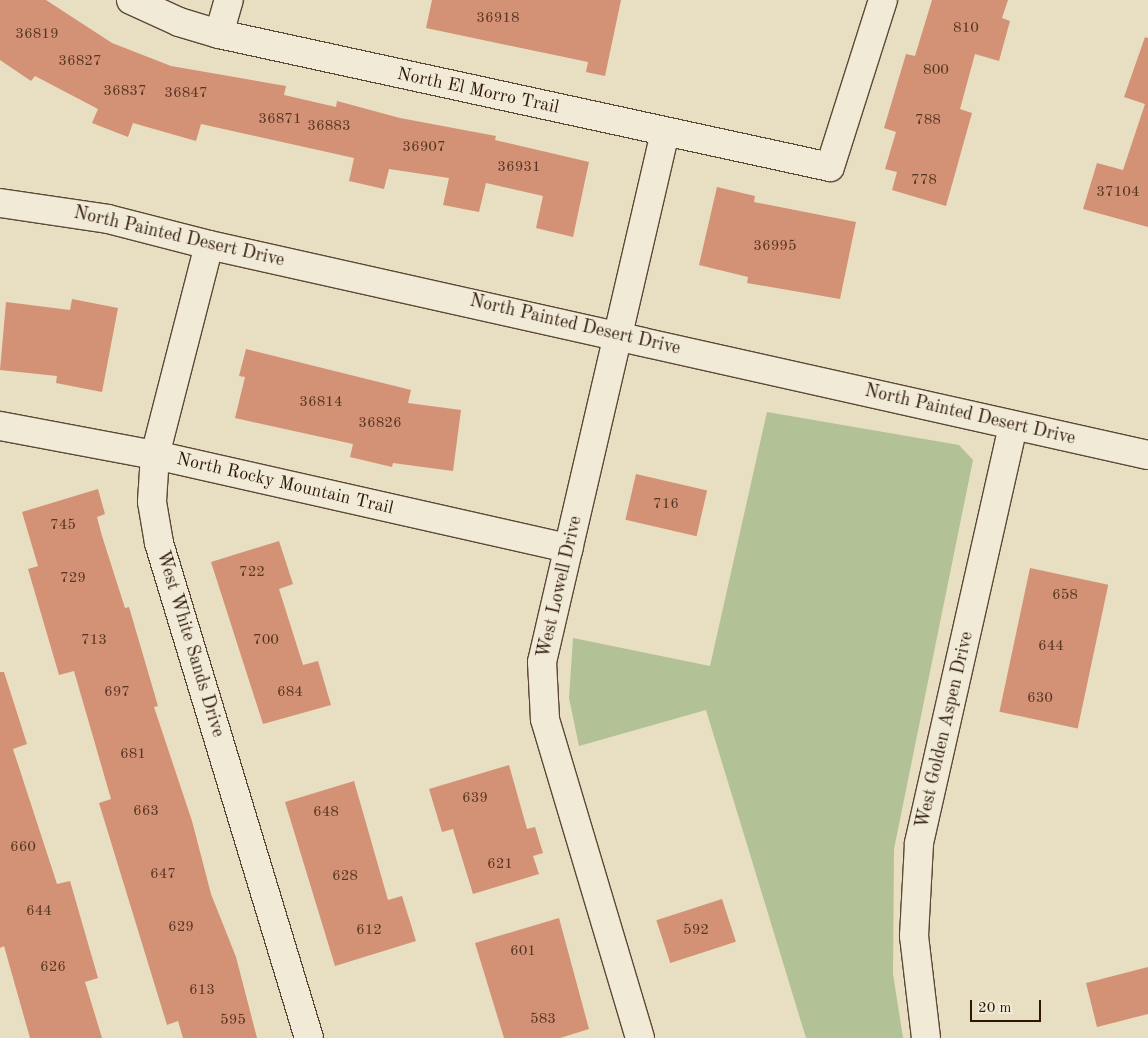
<!DOCTYPE html>
<html>
<head>
<meta charset="utf-8">
<style>
  body { margin:0 }
  #map { position:relative; width:1148px; height:1038px; overflow:hidden; background:#e8dec1; font-family:"Old Standard TT",serif }
  div>[style] { position:absolute }
  .green>* { inset:0; background:#b2c296 }
  .building>* { inset:0; background:#d39275; transform-origin:0 0 }
  .roads { filter:drop-shadow(1px 0 #5c4836) drop-shadow(-1px 0 #5c4836) drop-shadow(0 1px #5c4836) drop-shadow(0 -1px #5c4836) }
  .minor>* { height:28px; margin:-14px; padding:0 14px; transform-origin:14px; border-radius:14px; background:#f0ead7 }
  span { translate:-50% -50%; white-space:nowrap; text-align:center; line-height:1.15; -webkit-text-stroke:4px #f0ead7; paint-order:stroke }
  .number-label { font-size:15px; color:#573522 }
  .number-label span { -webkit-text-stroke-width:0 }
  .street-label { font-size:18px; color:#2e1607 }
  .scale { position:absolute; left:970px; top:1000px; width:71px; height:22px; box-sizing:border-box; border:2px solid #2e1607; border-top:0; padding-left:6px; font-size:15px; line-height:18px; white-space:nowrap; color:#2e1607; -webkit-text-stroke:4px #f0ead7; paint-order:stroke }
</style>
</head>
<body>
<div id="map">
  <div class="green">
    <div style="clip-path:polygon(767px 412px,959px 445px,973px 460px,894px 849px,893px 974px,903px 1038px,806px 1038px,706px 710px,579px 746px,569px 698px,573px 638px,710px 666px)"></div>
  </div>
  <div class="building">
    <div style="clip-path:polygon(0 0,46px 0,112px 43px,171px 66px,286px 86px,284px 95px,336px 107px,337px 101px,400px 118px,496px 136px,495px 140px,589px 162px,573px 237px,536px 228px,543px 196px,486px 183px,479px 212px,443px 205px,449px 178px,389px 169px,384px 189px,349px 181px,354px 158px,201px 124px,196px 141px,133px 123px,128px 137px,92px 123px,98px 109px,35px 76px,31px 81px,0 60px)"></div>
    <div style="clip-path:polygon(432px 0,621px 0,605px 76px,586px 72px,588px 62px,426px 28px)"></div>
    <div style="clip-path:polygon(932px 0,1008px 0,1002px 18px,1010px 21px,999px 61px,975px 54px,960px 109px,972px 113px,946px 206px,892px 190px,897px 172px,885px 169px,896px 132px,884px 128px,906px 54px,915px 56px)"></div>
    <div style="clip-path:polygon(1145px 37px,1148px 38px,1148px 227px,1083px 209px,1097px 163px,1123px 170px,1145px 104px,1124px 97px)"></div>
    <div style="clip-path:polygon(717px 187px,755px 196px,754px 202px,856px 222px,840px 299px,747px 283px,748px 277px,699px 265px)"></div>
    <div style="clip-path:polygon(72px 299px,118px 308px,102px 392px,56px 383px,57px 376px,0 370px,6px 302px,70px 310px)"></div>
    <div style="clip-path:polygon(246px 349px,411px 390px,408px 403px,461px 410px,453px 471px,393px 463px,392px 467px,350px 457px,353px 444px,235px 418px,245px 377px,239px 376px)"></div>
    <div style="left:636px;top:474px;width:73px;height:47px;rotate:13deg"></div>
    <div style="clip-path:polygon(98px 489px,105px 514px,97px 517px,102px 536px,125px 608px,129px 607px,158px 706px,154px 707px,192px 821px,211px 894px,236px 957px,257px 1038px,183px 1038px,178px 1021px,167px 1025px,99px 803px,111px 799px,74px 671px,59px 675px,28px 569px,38px 566px,22px 512px)"></div>
    <div style="clip-path:polygon(279px 541px,293px 584px,279px 589px,303px 665px,318px 661px,331px 705px,263px 724px,211px 562px)"></div>
    <div style="left:1030px;top:568px;width:80px;height:147px;rotate:12deg"></div>
    <div style="clip-path:polygon(0 672px,4px 672px,27px 744px,13px 749px,57px 884px,70px 881px,98px 978px,85px 982px,102px 1038px,30px 1038px,4px 946px,0 948px)"></div>
    <div style="clip-path:polygon(509px 765px,527px 829px,535px 827px,543px 853px,533px 856px,539px 874px,473px 894px,453px 829px,442px 832px,429px 789px)"></div>
    <div style="clip-path:polygon(354px 781px,388px 900px,402px 896px,416px 941px,335px 966px,285px 802px)"></div>
    <div style="left:722px;top:899px;width:45px;height:69px;rotate:72deg"></div>
    <div style="clip-path:polygon(559px 918px,589px 1029px,560px 1038px,504px 1038px,475px 943px)"></div>
    <div style="clip-path:polygon(1148px 967px,1148px 1014px,1097px 1027px,1086px 983px)"></div>
  </div>
  <div class="roads">
    <div class="minor">
      <div style="left:131px;top:0;width:53px;rotate:24.6deg"></div>
      <div style="left:179px;top:22px;width:42px;rotate:16.7deg"></div>
      <div style="left:219px;top:34px;width:625px;rotate:12.28deg"></div>
      <div style="left:830px;top:167px;width:175px;rotate:-72.4deg"></div>
      <div style="left:219px;top:34px;width:35px;rotate:-74deg"></div>
      <div style="left:0;top:203px;width:109px;rotate:8.4deg"></div>
      <div style="left:108px;top:219px;width:104px;rotate:14.4deg"></div>
      <div style="left:209px;top:245px;width:962px;rotate:12.61deg"></div>
      <div style="left:209px;top:245px;width:217px;rotate:104.4deg"></div>
      <div style="left:155px;top:455px;width:47px;rotate:93.7deg"></div>
      <div style="left:152px;top:502px;width:42px;rotate:80.3deg"></div>
      <div style="left:159px;top:543px;width:517px;rotate:73.14deg"></div>
      <div style="left:0;top:426px;width:158px;rotate:10.6deg"></div>
      <div style="left:155px;top:455px;width:424px;rotate:12.7deg"></div>
      <div style="left:640px;top:1038px;width:333px;rotate:-106.6deg"></div>
      <div style="left:545px;top:719px;width:57px;rotate:-93deg"></div>
      <div style="left:542px;top:662px;width:544px;rotate:-76.93deg"></div>
      <div style="left:926px;top:1038px;width:103px;rotate:-96.7deg"></div>
      <div style="left:914px;top:936px;width:93px;rotate:-86.9deg"></div>
      <div style="left:919px;top:843px;width:428px;rotate:-77.3deg"></div>
    </div>
  </div>
  <div class="number-label">
    <span style="left:498px;top:19px">36918</span>
    <span style="left:966px;top:29px">810</span>
    <span style="left:37px;top:35px">36819</span>
    <span style="left:80px;top:62px">36827</span>
    <span style="left:936px;top:71px">800</span>
    <span style="left:125px;top:92px">36837</span>
    <span style="left:186px;top:94px">36847</span>
    <span style="left:280px;top:120px">36871</span>
    <span style="left:928px;top:121px">788</span>
    <span style="left:329px;top:127px">36883</span>
    <span style="left:424px;top:148px">36907</span>
    <span style="left:519px;top:168px">36931</span>
    <span style="left:924px;top:181px">778</span>
    <span style="left:1118px;top:193px">37104</span>
    <span style="left:775px;top:247px">36995</span>
    <span style="left:321px;top:403px">36814</span>
    <span style="left:380px;top:424px">36826</span>
    <span style="left:666px;top:505px">716</span>
    <span style="left:63px;top:526px">745</span>
    <span style="left:252px;top:573px">722</span>
    <span style="left:73px;top:579px">729</span>
    <span style="left:1065px;top:596px">658</span>
    <span style="left:94px;top:641px">713</span>
    <span style="left:266px;top:641px">700</span>
    <span style="left:1051px;top:647px">644</span>
    <span style="left:117px;top:693px">697</span>
    <span style="left:290px;top:693px">684</span>
    <span style="left:1040px;top:699px">630</span>
    <span style="left:133px;top:755px">681</span>
    <span style="left:475px;top:799px">639</span>
    <span style="left:146px;top:812px">663</span>
    <span style="left:326px;top:813px">648</span>
    <span style="left:23px;top:848px">660</span>
    <span style="left:500px;top:865px">621</span>
    <span style="left:163px;top:875px">647</span>
    <span style="left:345px;top:877px">628</span>
    <span style="left:39px;top:912px">644</span>
    <span style="left:181px;top:928px">629</span>
    <span style="left:369px;top:931px">612</span>
    <span style="left:696px;top:931px">592</span>
    <span style="left:523px;top:952px">601</span>
    <span style="left:53px;top:968px">626</span>
    <span style="left:202px;top:991px">613</span>
    <span style="left:543px;top:1020px">583</span>
    <span style="left:233px;top:1021px">595</span>
  </div>
  <div class="street-label">
    <span style="left:478px;top:91px;rotate:12deg">North El Morro Trail</span>
    <span style="left:179px;top:237px;rotate:13deg">North Painted Desert Drive</span>
    <span style="left:575px;top:325px;rotate:13deg">North Painted Desert Drive</span>
    <span style="left:970px;top:415px;rotate:13deg">North Painted Desert Drive</span>
    <span style="left:285px;top:484px;rotate:13deg">North Rocky Mountain Trail</span>
    <span style="left:560px;top:587px;rotate:-77deg">West Lowell Drive</span>
    <span style="left:190px;top:644px;rotate:73deg">West White Sands Drive</span>
    <span style="left:945px;top:730px;rotate:-77deg">West Golden Aspen Drive</span>
  </div>
  <div class="scale">20 m</div>
</div>
</body>
</html>
